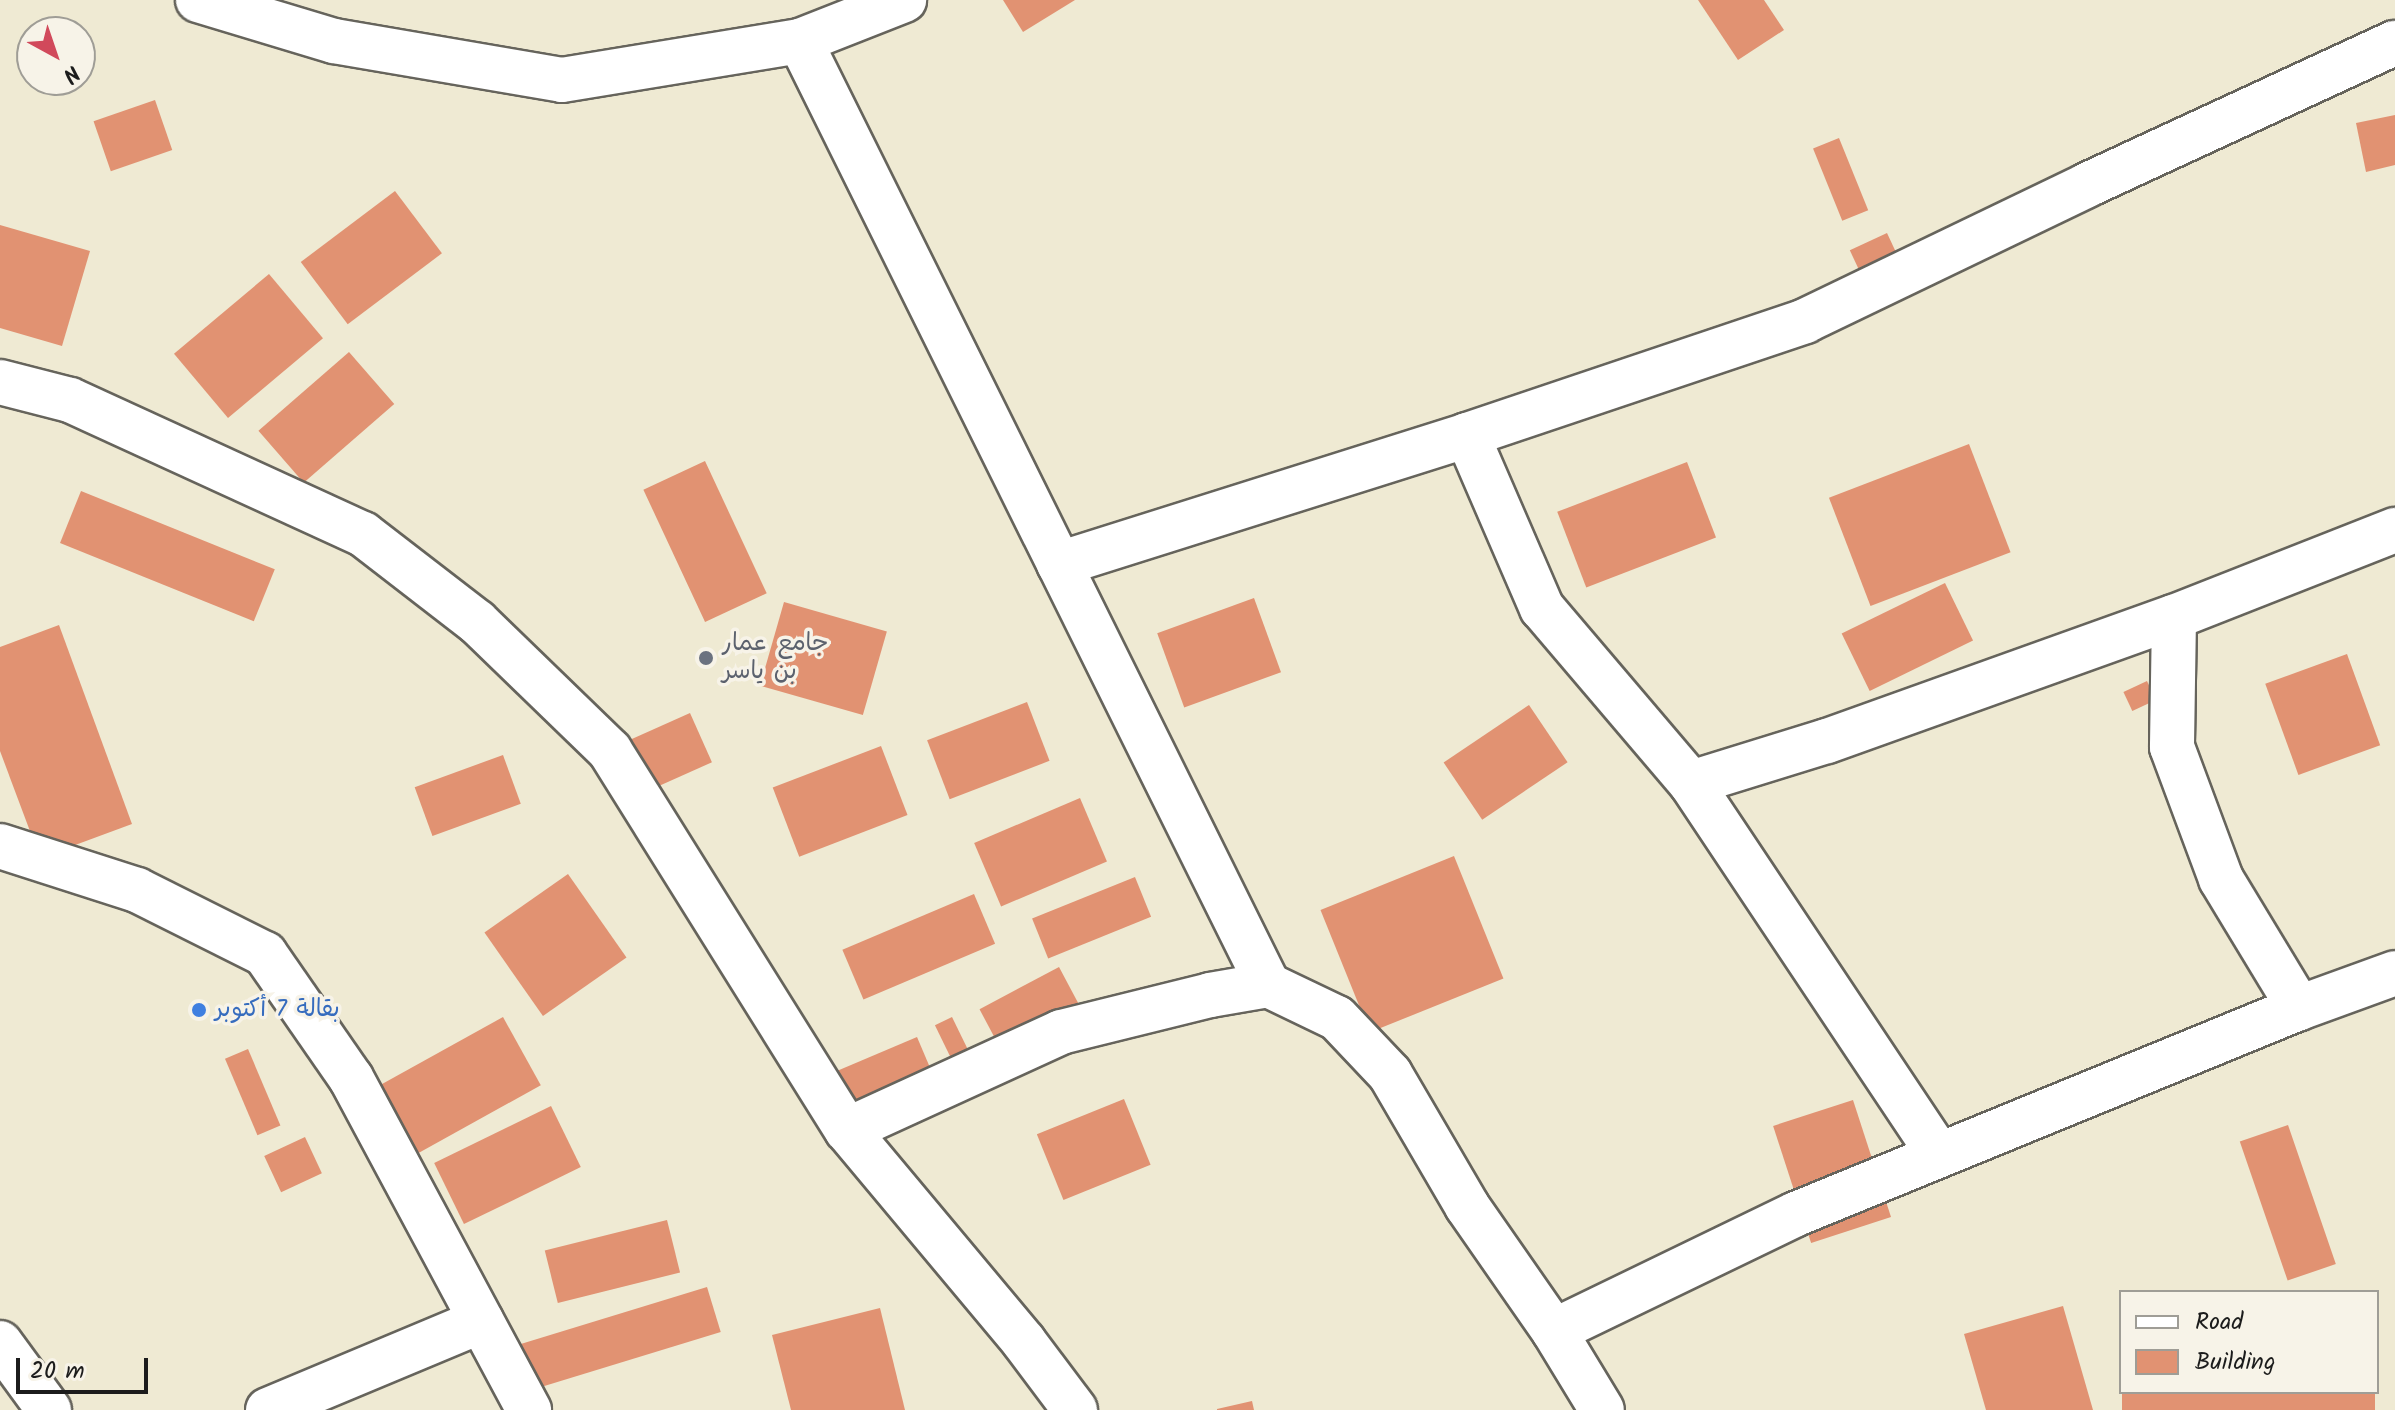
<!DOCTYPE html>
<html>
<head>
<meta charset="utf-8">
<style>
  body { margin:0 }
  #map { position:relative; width:2395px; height:1410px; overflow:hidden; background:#efead3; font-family:Kalam,"Playpen Sans Arabic",sans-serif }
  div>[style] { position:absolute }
  .building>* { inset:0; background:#e19272; transform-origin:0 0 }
  .roads { filter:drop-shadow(2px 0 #66645c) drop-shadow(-2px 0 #66645c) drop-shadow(0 2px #66645c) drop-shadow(0 -2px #66645c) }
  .minor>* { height:44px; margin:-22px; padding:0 22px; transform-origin:22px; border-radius:22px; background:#fff }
  .dots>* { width:22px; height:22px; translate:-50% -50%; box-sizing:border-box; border:4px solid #f7f3e8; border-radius:50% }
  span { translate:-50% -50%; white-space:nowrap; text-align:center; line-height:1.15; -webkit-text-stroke:7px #f7f3e8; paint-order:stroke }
  .worship-label { font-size:24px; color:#5b616d }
  .left { translate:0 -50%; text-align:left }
  .shop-label { font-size:24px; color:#366cbe }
  .legend { position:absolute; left:2119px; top:1290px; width:260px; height:104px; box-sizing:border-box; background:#f7f3e8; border:2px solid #9f9d96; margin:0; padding:10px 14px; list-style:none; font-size:24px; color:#1c1c1c }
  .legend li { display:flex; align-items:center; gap:16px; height:40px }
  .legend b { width:40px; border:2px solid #9f9d96 }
  .north { position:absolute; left:16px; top:16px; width:80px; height:80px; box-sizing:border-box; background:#f7f3e8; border:2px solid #9f9d96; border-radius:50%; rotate:140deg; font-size:22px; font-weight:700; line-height:32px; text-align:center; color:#1c1c1c }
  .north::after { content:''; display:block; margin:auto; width:28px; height:36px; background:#d1495b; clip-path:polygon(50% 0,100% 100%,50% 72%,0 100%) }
  .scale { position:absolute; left:16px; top:1358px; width:132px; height:36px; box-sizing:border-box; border:4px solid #1c1c1c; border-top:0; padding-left:10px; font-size:24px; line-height:28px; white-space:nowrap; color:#1c1c1c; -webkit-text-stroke:6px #f7f3e8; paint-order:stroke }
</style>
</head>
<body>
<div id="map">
  <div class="building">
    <div style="clip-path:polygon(1003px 0,1075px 0,1023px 32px)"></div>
    <div style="clip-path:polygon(1698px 0,1764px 0,1784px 30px,1738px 60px)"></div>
    <div style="left:155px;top:100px;width:53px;height:65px;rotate:71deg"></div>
    <div style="clip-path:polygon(2395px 115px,2395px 165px,2366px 172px,2356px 123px)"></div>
    <div style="left:1839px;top:138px;width:78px;height:28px;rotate:68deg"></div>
    <div style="left:395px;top:191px;width:78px;height:118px;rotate:53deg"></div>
    <div style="clip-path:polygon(0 225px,90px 251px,62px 346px,0 328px)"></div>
    <div style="left:1887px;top:233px;width:45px;height:41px;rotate:65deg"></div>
    <div style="left:269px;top:274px;width:84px;height:124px;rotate:50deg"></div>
    <div style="left:349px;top:352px;width:69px;height:120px;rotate:49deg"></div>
    <div style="left:1969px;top:444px;width:116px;height:150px;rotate:69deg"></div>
    <div style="left:705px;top:461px;width:146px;height:68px;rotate:65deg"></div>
    <div style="left:1687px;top:462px;width:81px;height:139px;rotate:69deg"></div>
    <div style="left:81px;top:491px;width:209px;height:56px;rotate:22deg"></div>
    <div style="left:1945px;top:583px;width:64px;height:115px;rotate:64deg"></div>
    <div style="left:1254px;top:598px;width:79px;height:103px;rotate:70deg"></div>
    <div style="left:784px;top:602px;width:107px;height:87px;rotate:16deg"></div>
    <div style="clip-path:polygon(59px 625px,132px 824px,40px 858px,0 751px,0 647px)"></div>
    <div style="left:2347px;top:654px;width:97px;height:87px;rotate:70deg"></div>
    <div style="left:2147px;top:681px;width:21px;height:26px;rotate:65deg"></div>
    <div style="left:1027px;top:702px;width:63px;height:107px;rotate:69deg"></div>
    <div style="left:1529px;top:705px;width:69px;height:103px;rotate:56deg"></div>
    <div style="left:690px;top:713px;width:54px;height:71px;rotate:66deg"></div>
    <div style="left:881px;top:746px;width:74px;height:116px;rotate:69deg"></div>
    <div style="left:503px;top:755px;width:52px;height:94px;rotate:70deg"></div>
    <div style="left:1080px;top:798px;width:69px;height:115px;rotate:67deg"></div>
    <div style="left:1454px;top:856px;width:132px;height:144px;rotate:68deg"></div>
    <div style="left:568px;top:874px;width:102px;height:102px;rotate:55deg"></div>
    <div style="left:1135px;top:877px;width:43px;height:111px;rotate:68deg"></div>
    <div style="left:974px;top:894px;width:54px;height:143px;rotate:67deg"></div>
    <div style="left:1059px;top:967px;width:69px;height:90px;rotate:62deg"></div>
    <div style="left:503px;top:1017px;width:78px;height:147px;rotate:61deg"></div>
    <div style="left:952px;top:1017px;width:74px;height:19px;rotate:64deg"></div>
    <div style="left:917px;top:1037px;width:53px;height:89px;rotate:67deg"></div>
    <div style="left:248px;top:1049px;width:83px;height:25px;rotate:67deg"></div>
    <div style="left:1124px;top:1099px;width:71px;height:94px;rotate:68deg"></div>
    <div style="left:1853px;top:1100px;width:123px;height:84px;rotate:72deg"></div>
    <div style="left:551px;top:1106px;width:68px;height:130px;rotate:64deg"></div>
    <div style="left:2288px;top:1125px;width:147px;height:51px;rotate:71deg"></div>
    <div style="left:305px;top:1137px;width:40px;height:45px;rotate:65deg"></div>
    <div style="left:667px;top:1220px;width:54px;height:126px;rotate:76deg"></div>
    <div style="left:707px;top:1287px;width:47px;height:199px;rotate:73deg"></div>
    <div style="clip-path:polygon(2063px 1306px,2093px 1410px,1986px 1410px,1964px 1334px)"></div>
    <div style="clip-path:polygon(880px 1308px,905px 1410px,791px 1410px,772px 1335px)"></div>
    <div style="left:2122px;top:1392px;width:253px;height:19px"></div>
    <div style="clip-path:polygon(1252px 1401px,1254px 1410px,1217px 1410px,1217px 1409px)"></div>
  </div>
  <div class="roads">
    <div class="minor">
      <div style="left:198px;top:0;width:142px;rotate:16.8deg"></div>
      <div style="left:334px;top:41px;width:231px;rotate:9.7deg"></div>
      <div style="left:562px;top:80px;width:241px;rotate:-9.3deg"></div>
      <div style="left:800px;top:41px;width:112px;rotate:-21.5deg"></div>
      <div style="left:800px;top:41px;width:1054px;rotate:63.63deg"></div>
      <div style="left:0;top:382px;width:72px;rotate:14.4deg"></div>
      <div style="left:70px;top:400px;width:322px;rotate:24.6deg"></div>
      <div style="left:363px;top:534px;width:144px;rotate:37.7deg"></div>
      <div style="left:477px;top:622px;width:185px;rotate:44.1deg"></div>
      <div style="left:610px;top:751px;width:447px;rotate:58deg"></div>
      <div style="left:847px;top:1130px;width:276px;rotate:50.1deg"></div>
      <div style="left:1024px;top:1342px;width:85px;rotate:53.1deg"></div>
      <div style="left:1467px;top:435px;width:189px;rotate:66.6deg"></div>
      <div style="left:1542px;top:608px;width:230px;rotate:49.6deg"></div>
      <div style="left:1691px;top:783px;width:447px;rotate:56.3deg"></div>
      <div style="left:1059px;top:564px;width:428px;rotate:-17.5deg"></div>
      <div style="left:1467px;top:435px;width:357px;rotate:-18.6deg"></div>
      <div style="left:1805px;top:321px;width:313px;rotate:-25.7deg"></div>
      <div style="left:2087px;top:185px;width:339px;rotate:-24.8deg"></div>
      <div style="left:2174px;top:617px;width:130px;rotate:90.9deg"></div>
      <div style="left:2172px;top:747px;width:141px;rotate:69.6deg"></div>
      <div style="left:2221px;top:879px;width:151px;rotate:58.8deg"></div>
      <div style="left:1691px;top:783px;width:142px;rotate:-17.2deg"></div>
      <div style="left:1827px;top:741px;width:368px;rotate:-19.7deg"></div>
      <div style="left:2174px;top:617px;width:238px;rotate:-21.5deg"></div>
      <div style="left:0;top:846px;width:144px;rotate:17.8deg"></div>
      <div style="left:137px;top:890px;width:143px;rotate:26.6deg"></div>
      <div style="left:265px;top:954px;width:151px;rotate:55.3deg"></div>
      <div style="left:351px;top:1078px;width:377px;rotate:61.8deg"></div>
      <div style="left:847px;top:1130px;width:235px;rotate:-24.6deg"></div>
      <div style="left:1061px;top:1032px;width:154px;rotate:-13.9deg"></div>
      <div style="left:1210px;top:995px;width:59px;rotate:-9.8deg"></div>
      <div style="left:1268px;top:985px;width:76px;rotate:25.6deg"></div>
      <div style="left:1337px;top:1018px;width:77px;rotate:46.6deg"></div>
      <div style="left:1390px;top:1074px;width:153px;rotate:59.7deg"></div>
      <div style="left:1467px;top:1206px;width:152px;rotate:55.2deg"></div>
      <div style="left:1554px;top:1331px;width:92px;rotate:58.7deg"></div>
      <div style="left:1554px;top:1331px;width:269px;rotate:-25.8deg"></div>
      <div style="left:1796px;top:1214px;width:544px;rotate:-22.27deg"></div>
      <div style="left:2299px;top:1008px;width:102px;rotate:-20deg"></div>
      <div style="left:0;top:1343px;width:83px;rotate:53.8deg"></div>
      <div style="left:268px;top:1410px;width:231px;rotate:-22.7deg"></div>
    </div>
  </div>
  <div class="dots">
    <div style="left:706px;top:658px;background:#6b7280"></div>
    <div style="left:199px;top:1010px;background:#3f7fe0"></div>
  </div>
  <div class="worship-label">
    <span class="left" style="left:722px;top:658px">جامع عمار<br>بن ياسر</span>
  </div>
  <div class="shop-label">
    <span class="left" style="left:215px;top:1010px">بقالة 7 أكتوبر</span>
  </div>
  <ul class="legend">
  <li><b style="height:10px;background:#fff"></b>Road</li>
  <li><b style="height:22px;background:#e19272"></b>Building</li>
  </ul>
  <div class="north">N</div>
  <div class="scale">20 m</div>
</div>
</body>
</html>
